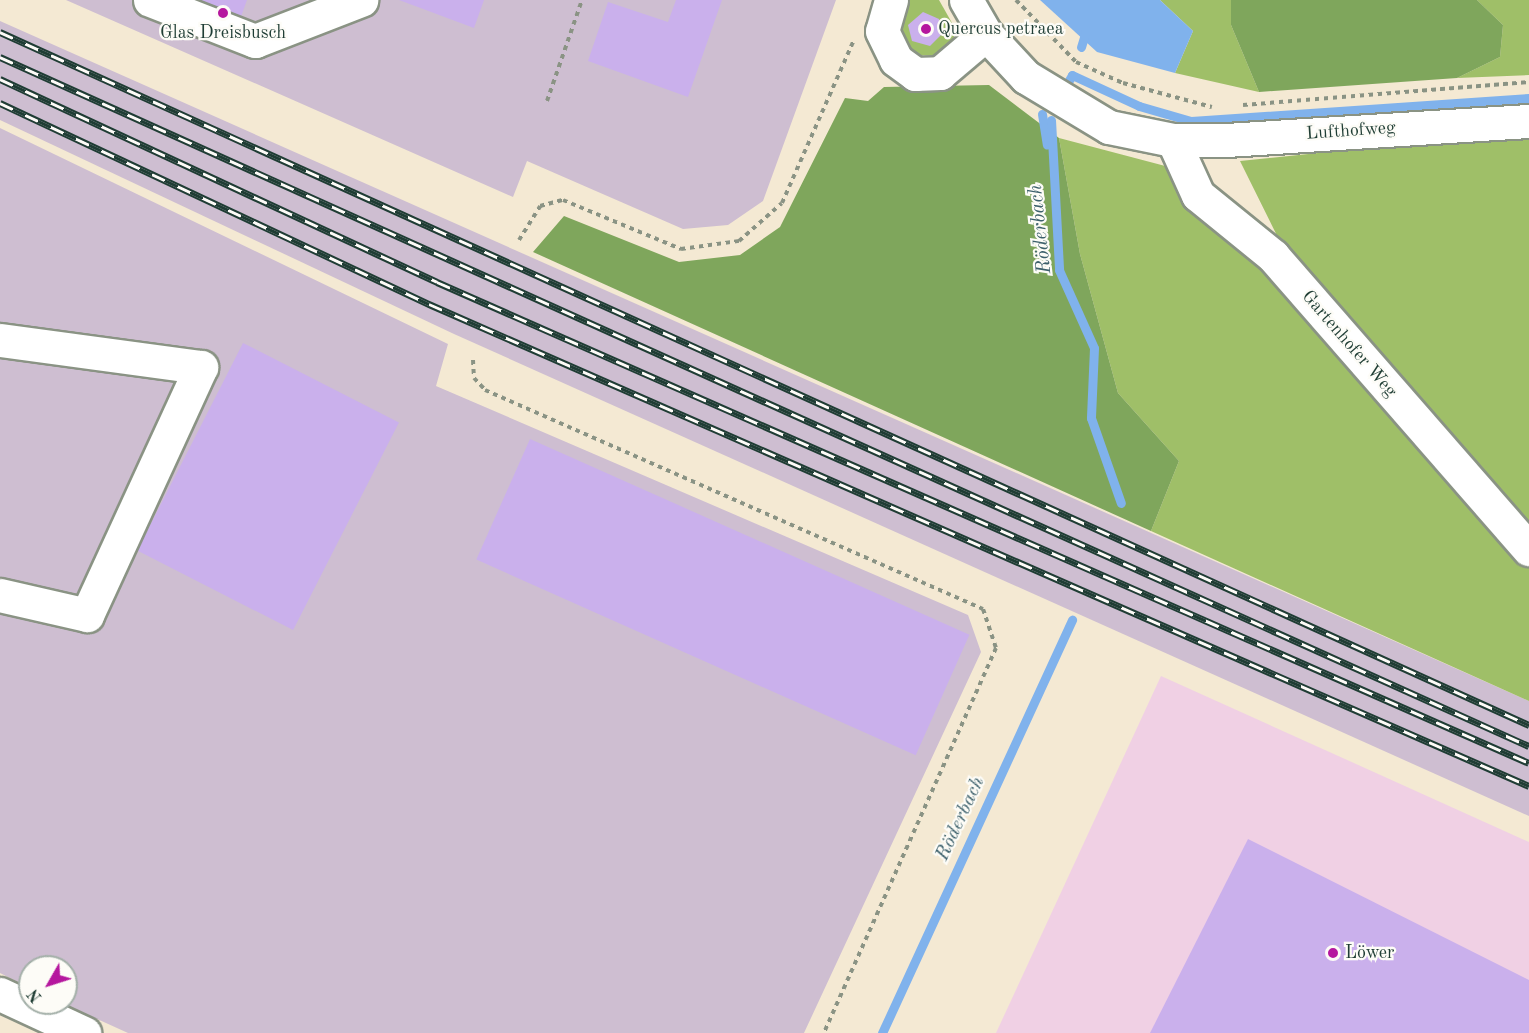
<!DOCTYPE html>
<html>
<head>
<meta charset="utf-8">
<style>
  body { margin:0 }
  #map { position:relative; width:1529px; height:1033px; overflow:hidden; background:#f4e9d3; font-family:"Old Standard TT",serif }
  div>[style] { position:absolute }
  .built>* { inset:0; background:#f0d0e4 }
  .industrial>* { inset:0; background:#cebed1 }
  .green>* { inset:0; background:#9fbf68 }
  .forest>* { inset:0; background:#7fa65c }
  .water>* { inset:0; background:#80b2ec }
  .stream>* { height:9px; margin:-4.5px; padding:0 4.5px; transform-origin:4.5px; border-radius:4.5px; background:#80b2ec }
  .building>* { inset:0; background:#cab0ec; transform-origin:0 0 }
  .path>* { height:4px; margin-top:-2px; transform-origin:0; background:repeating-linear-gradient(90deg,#8a9384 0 4.5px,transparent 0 9px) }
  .roads { filter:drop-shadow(2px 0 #8a9384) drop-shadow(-2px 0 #8a9384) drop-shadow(0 2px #8a9384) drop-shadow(0 -2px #8a9384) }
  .minor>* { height:33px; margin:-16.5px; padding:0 16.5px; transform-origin:16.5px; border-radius:16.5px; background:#fff }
  .rail>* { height:7px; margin-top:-3.5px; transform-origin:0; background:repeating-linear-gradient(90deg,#fdfcf7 0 14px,#1f3d34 0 28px); box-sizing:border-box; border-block:2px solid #1f3d34 }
  .dots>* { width:16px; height:16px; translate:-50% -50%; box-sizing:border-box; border:3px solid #fdfcf7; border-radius:50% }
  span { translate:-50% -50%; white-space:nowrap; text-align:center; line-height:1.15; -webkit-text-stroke:4.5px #fdfcf7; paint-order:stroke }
  .poi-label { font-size:18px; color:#1f3d34 }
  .left { translate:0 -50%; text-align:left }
  .street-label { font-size:18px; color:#1f3d34 }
  .water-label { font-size:20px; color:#3c606b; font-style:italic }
  .north { position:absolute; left:18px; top:955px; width:60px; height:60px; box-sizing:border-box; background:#fdfcf7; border:2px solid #a4b0a9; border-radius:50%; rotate:231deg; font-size:16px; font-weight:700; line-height:24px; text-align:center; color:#1f3d34 }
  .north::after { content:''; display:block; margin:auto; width:21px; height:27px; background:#b5179e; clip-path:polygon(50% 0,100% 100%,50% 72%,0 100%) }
</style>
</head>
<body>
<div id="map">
  <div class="built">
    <div style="clip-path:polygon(1161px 676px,1529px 842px,1529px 1033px,996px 1033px)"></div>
  </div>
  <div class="industrial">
    <div style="clip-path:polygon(66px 0,836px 0,763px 201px,728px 225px,683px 229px,527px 161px,513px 197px)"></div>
    <div style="clip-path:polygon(0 21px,1529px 701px,1529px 816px,454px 334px,0 120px)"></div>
    <div style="clip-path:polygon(0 128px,448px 344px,436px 386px,968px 615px,981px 652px,804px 1033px,128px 1033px,62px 1003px,66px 967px,30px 967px,30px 988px,0 973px)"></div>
  </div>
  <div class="green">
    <div style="clip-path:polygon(909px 0,939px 0,956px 30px,951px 46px,935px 56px,914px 55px,902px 41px,899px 25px)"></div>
    <div style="clip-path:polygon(1160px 0,1231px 0,1231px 25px,1259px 92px,1175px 73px,1193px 31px)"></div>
    <div style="clip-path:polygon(1477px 0,1529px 0,1529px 75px,1457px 78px,1500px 57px,1503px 25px)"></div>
    <div style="clip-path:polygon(1059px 138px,1169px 167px,1293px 268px,1240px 161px,1442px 140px,1529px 140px,1529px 701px,1151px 531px,1179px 461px,1118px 393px,1080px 254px)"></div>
  </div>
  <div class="forest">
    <div style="clip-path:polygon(1231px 0,1477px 0,1503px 25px,1500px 57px,1457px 78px,1259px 92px,1231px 25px)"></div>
    <div style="clip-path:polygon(989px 85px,1059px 138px,1080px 254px,1118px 393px,1179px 461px,1151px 531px,533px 252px,564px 216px,679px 262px,740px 255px,780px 227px,845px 98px,868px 101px,884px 87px)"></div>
  </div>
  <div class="water">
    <div style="clip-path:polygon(1040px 0,1160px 0,1193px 31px,1175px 73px,1097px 52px)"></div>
  </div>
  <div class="stream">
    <div style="left:1081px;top:47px;width:17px;rotate:-73deg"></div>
    <div style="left:1068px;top:82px;width:8px;rotate:-60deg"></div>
    <div style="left:1072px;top:75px;width:74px;rotate:24.8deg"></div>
    <div style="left:1139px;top:106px;width:54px;rotate:16.1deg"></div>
    <div style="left:1191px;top:121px;width:339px;rotate:-3.9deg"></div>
    <div style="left:1042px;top:114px;width:31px;rotate:81deg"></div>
    <div style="left:1051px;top:120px;width:150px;rotate:86.9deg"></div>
    <div style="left:1059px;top:270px;width:85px;rotate:65.8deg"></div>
    <div style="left:1094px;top:348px;width:70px;rotate:92.5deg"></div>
    <div style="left:1091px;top:418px;width:90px;rotate:70.6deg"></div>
    <div style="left:882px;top:1033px;width:455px;rotate:-65.3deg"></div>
  </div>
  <div class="building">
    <div style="clip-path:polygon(170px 0,247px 0,238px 25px)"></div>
    <div style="clip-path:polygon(399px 0,484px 0,474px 28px)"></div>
    <div style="clip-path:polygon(676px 0,722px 0,688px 97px,588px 61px,608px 2px,668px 22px)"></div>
    <div style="clip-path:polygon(923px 12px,939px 19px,942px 34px,930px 46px,912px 41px,908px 25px)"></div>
    <div style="left:243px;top:343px;width:175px;height:233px;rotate:27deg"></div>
    <div style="left:530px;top:439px;width:481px;height:132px;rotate:24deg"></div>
    <div style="clip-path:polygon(1248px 839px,1529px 980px,1529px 1033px,1150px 1033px)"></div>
  </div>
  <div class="path">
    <div style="left:1016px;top:0;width:86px;rotate:45.9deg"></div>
    <div style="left:1076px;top:62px;width:51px;rotate:24.1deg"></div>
    <div style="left:1123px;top:83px;width:92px;rotate:15.1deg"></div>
    <div style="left:547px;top:101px;width:107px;rotate:-70.9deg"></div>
    <div style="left:1243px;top:105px;width:287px;rotate:-4.6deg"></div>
    <div style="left:519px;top:240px;width:40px;rotate:-58deg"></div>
    <div style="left:540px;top:206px;width:24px;rotate:-15deg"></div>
    <div style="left:563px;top:200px;width:128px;rotate:22.6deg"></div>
    <div style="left:681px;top:249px;width:59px;rotate:-7.9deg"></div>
    <div style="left:739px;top:241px;width:57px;rotate:-41.5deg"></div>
    <div style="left:782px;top:203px;width:176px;rotate:-66.2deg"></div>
    <div style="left:473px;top:360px;width:18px;rotate:87deg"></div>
    <div style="left:474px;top:378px;width:16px;rotate:47deg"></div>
    <div style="left:485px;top:390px;width:544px;rotate:23.74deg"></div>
    <div style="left:983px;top:609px;width:41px;rotate:71.6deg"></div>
    <div style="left:996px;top:648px;width:422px;rotate:114.1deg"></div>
  </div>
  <div class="roads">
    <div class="minor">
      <div style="left:150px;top:0;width:113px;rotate:21.3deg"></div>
      <div style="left:255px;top:41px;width:114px;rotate:-21.1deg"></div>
      <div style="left:891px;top:0;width:32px;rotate:106deg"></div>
      <div style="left:882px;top:31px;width:32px;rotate:64deg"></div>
      <div style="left:896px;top:60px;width:24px;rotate:36deg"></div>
      <div style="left:915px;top:74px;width:25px;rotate:-2deg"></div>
      <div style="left:940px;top:73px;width:60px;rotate:-40.3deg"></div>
      <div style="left:966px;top:0;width:39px;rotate:60deg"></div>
      <div style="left:986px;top:34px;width:59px;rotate:47.1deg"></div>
      <div style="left:1026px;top:77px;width:97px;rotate:31.1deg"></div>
      <div style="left:1109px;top:127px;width:65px;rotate:11.5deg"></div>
      <div style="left:1173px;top:140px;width:53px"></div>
      <div style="left:1226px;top:140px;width:304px;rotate:-3.6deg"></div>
      <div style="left:1173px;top:140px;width:60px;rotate:65.6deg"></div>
      <div style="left:1198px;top:195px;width:97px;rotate:39.1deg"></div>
      <div style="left:1273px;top:256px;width:389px;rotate:48.9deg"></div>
      <div style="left:0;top:340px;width:203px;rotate:7.7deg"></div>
      <div style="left:201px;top:367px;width:273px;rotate:114.7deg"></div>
      <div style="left:87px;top:615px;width:89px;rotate:-167.1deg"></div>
      <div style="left:0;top:994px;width:93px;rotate:24.9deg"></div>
    </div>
  </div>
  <div class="rail">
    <div style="left:0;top:32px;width:1679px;rotate:24.38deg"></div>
    <div style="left:0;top:57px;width:1677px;rotate:24.26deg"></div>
    <div style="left:0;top:79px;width:482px;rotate:24.9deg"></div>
    <div style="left:437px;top:282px;width:1193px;rotate:23.77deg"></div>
    <div style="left:0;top:103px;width:474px;rotate:25.1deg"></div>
    <div style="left:429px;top:304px;width:1201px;rotate:23.66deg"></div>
  </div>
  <div class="dots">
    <div style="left:223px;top:13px;background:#b5179e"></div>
    <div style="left:926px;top:29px;background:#b5179e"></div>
    <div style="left:1333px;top:953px;background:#b5179e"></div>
  </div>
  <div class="poi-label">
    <span class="left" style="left:938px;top:29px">Quercus petraea</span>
    <span style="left:223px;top:33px">Glas Dreisbusch</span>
    <span class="left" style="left:1345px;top:953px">Löwer</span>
  </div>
  <div class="street-label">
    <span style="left:1351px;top:131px;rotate:-4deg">Lufthofweg</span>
    <span style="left:1349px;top:344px;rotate:49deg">Gartenhofer Weg</span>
  </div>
  <div class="water-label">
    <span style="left:1041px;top:229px;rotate:-96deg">Röderbach</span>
    <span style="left:961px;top:819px;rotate:-65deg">Röderbach</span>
  </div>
  <div class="north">N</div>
</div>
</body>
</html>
